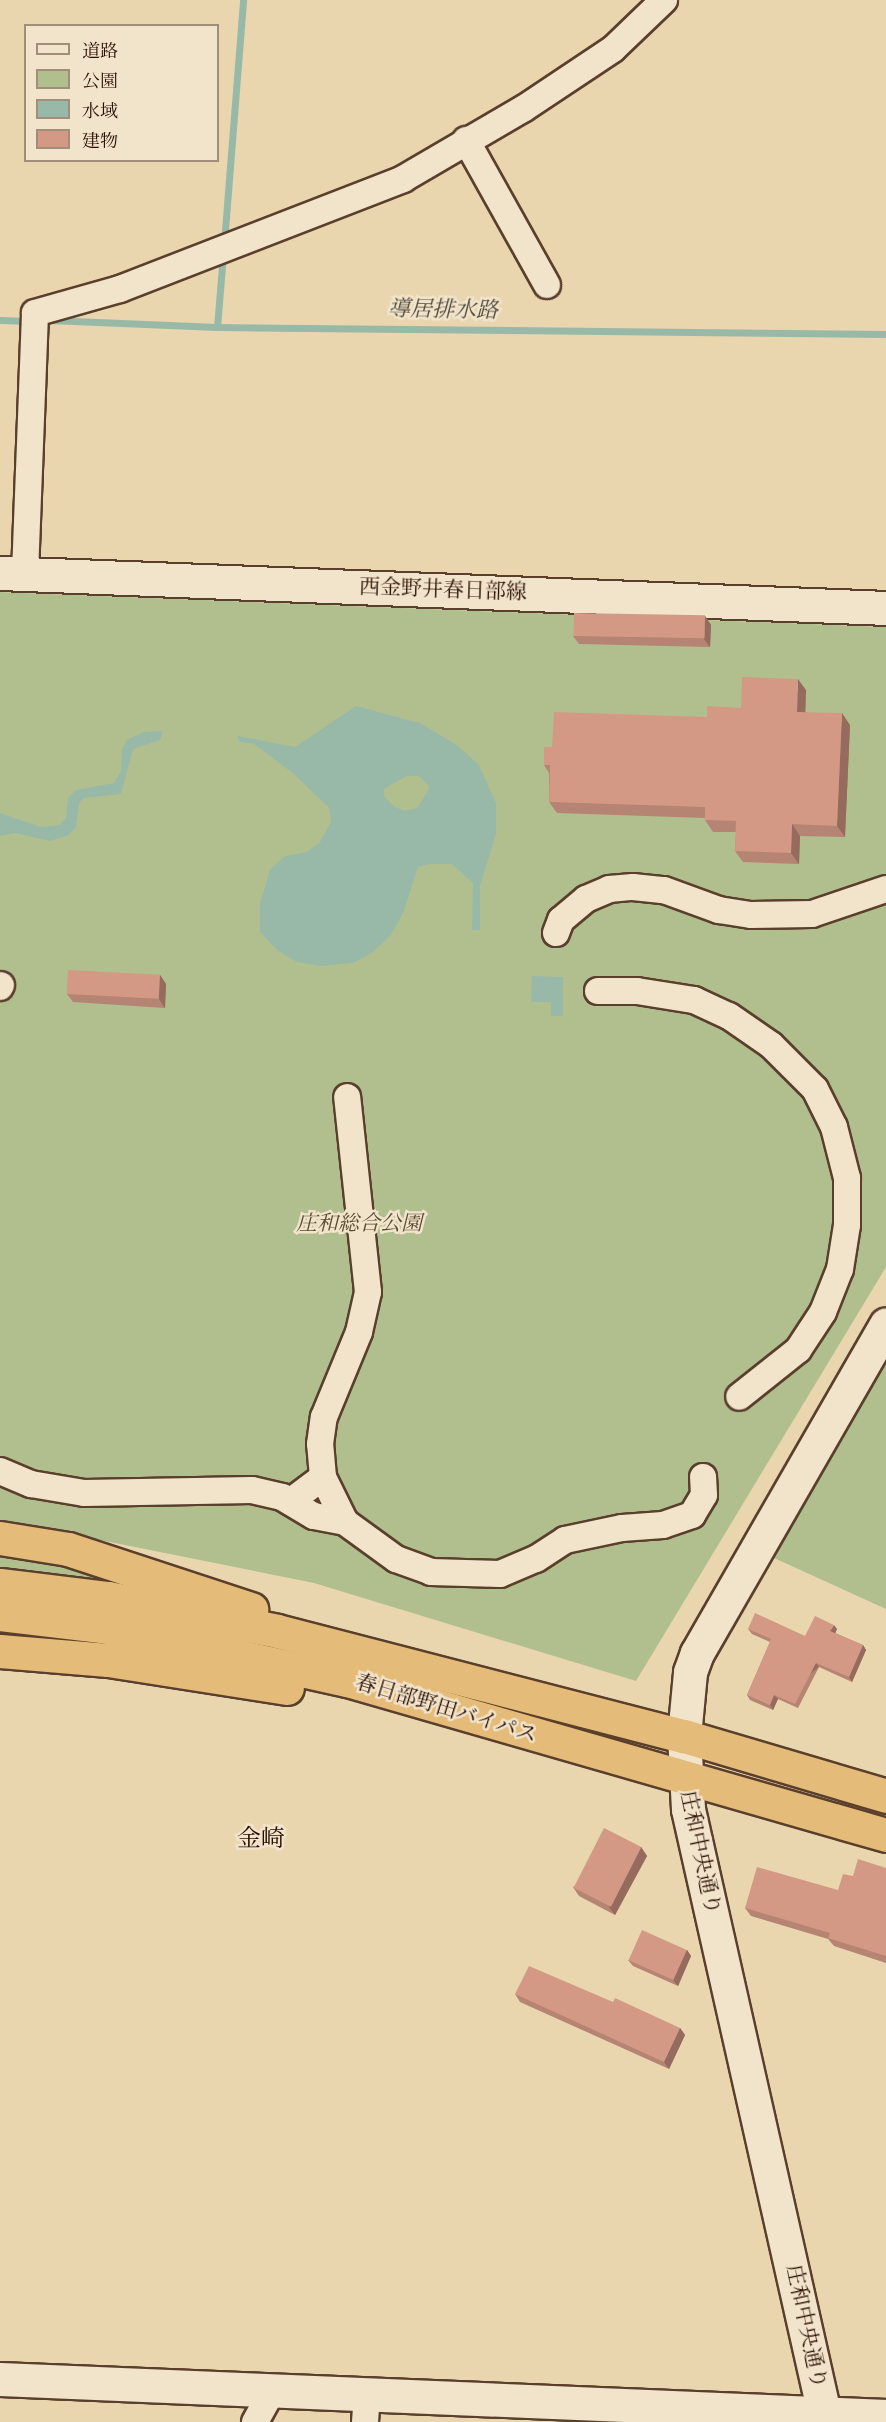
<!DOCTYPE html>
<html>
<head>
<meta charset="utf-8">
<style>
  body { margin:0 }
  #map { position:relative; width:886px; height:2422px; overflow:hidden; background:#e9d6af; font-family:"Old Standard TT","Noto Serif JP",serif }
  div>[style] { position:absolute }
  .green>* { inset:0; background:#b1bf8f }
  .water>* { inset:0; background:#98b9a8 }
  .stream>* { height:7px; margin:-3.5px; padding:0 3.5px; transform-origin:3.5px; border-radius:3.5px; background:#98b9a8 }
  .roads { filter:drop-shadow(2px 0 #5a3f2c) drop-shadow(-2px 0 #5a3f2c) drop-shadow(0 2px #5a3f2c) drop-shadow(0 -2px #5a3f2c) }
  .street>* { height:26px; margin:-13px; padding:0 13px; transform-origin:13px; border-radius:13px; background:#f1e4cb }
  .secondary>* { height:33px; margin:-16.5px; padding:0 16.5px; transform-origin:16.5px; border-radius:16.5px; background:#f1e4cb }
  .highway>* { height:33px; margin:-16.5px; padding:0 16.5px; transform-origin:16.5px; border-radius:16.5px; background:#e4bb78 }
  .wall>* { inset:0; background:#b58472 }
  .shaded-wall>* { inset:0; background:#946b5c; transform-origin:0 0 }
  .building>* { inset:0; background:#d39984; transform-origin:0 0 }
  span { translate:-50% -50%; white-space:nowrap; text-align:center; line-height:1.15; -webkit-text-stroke:5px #f1e4cb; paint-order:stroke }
  .street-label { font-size:21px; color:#2a0d00 }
  .park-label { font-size:21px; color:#594b32; font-style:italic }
  .water-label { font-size:22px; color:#50493b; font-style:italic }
  .quarter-label { font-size:24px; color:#2a0d00 }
  .legend { position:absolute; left:24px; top:24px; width:195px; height:138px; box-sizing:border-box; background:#f1e4cb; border:2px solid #a18e7a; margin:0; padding:8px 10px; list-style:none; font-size:18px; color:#2a0d00 }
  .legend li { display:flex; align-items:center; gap:12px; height:30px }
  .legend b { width:30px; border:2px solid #a18e7a }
</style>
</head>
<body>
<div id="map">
  <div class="green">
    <div style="clip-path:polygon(0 592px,886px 627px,886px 1267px,636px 1681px,314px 1583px,0 1520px)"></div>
    <div style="clip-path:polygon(886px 1362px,886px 1609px,774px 1558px)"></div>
    <div style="clip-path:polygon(0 1550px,92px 1569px,129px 1586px,0 1568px)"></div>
  </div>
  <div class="water">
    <div style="clip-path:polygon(evenodd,356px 706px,420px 723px,457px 745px,479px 765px,496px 803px,496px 834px,480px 886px,480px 930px,472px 930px,473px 883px,452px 864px,430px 864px,418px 867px,403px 913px,391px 935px,372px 953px,353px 963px,321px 966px,297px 962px,278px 951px,260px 932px,260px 903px,270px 870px,285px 856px,307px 852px,320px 842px,331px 822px,329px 808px,294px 774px,254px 744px,240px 742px,237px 736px,295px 747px,356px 706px,407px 776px,419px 776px,430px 787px,418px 807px,405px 811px,395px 807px,384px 796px,384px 789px,407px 776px)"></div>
    <div style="clip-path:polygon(163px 731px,160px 740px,133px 749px,121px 794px,84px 798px,79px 803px,76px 827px,69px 835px,50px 841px,15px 833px,0 836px,0 813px,41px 827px,60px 825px,66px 818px,68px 798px,76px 790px,114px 783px,121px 771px,122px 749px,127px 740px,143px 732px)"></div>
    <div style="clip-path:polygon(532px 976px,563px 977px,563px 1016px,551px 1016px,551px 1002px,531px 1002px)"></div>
  </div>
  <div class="stream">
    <div style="left:224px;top:243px;width:244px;rotate:-85.5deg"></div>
    <div style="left:0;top:320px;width:29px;rotate:2deg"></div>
    <div style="left:49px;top:320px;width:168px;rotate:2.4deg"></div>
    <div style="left:217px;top:327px;width:669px;rotate:0.6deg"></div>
    <div style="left:217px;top:327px;width:73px;rotate:-85.3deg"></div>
  </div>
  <div class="roads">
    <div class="street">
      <div style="left:466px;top:140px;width:166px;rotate:60.8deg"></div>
      <div style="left:25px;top:574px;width:261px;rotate:-87.8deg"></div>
      <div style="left:35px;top:313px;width:88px;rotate:-15.8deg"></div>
      <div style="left:120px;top:289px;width:304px;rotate:-21.2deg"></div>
      <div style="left:403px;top:179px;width:139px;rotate:-30.3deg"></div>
      <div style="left:523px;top:109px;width:108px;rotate:-33.7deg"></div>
      <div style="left:613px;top:49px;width:71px;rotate:-43.9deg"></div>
      <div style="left:556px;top:933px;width:14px;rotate:-69deg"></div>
      <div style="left:561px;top:920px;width:33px;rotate:-40deg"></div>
      <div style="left:586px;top:899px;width:25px;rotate:-23deg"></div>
      <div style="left:609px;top:889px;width:24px;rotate:-5deg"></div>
      <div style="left:633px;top:887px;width:31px;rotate:6deg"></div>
      <div style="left:664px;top:890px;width:59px;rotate:20deg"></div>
      <div style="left:719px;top:910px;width:32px;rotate:9deg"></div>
      <div style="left:751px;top:915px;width:61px;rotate:-0.9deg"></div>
      <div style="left:812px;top:914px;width:78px;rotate:-18.7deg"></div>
      <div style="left:0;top:987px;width:2px;rotate:-63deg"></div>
      <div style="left:598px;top:991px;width:39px"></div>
      <div style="left:637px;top:991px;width:58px;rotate:9deg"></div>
      <div style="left:694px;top:1000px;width:38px;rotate:25deg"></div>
      <div style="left:729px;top:1016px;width:51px;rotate:34.6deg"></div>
      <div style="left:771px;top:1045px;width:62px;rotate:45deg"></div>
      <div style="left:815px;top:1089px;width:42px;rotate:63.4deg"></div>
      <div style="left:834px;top:1127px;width:53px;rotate:75.7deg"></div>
      <div style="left:847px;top:1178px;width:47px;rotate:90deg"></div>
      <div style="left:847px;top:1225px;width:45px;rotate:99deg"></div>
      <div style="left:840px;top:1269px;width:46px;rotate:111.6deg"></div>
      <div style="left:823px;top:1312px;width:45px;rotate:123.3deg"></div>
      <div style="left:798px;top:1350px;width:75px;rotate:141.5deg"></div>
      <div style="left:0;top:1471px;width:34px;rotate:23deg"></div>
      <div style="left:31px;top:1484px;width:54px;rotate:9.6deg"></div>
      <div style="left:84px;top:1493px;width:168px;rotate:-1deg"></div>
      <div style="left:252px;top:1490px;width:31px;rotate:13deg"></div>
      <div style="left:282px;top:1497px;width:37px;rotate:31deg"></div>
      <div style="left:314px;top:1516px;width:32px;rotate:11deg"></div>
      <div style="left:345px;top:1522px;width:50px;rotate:-116.1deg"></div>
      <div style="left:323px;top:1477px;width:41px;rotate:142.9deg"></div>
      <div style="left:323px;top:1477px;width:33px;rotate:-95deg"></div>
      <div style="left:320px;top:1444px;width:27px;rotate:-82deg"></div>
      <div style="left:324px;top:1417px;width:92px;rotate:-67.6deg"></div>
      <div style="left:359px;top:1332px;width:41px;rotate:-77.3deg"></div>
      <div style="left:368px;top:1292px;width:196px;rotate:-96.1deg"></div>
      <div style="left:345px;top:1522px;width:63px;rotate:36deg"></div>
      <div style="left:396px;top:1559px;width:37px;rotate:20deg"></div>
      <div style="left:431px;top:1572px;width:69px;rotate:1.7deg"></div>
      <div style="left:500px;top:1574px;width:39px;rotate:-23deg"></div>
      <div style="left:536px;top:1559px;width:35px;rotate:-33deg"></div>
      <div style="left:565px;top:1540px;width:58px;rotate:-11.9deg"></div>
      <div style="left:622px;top:1528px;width:41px;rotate:-4.2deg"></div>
      <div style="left:663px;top:1525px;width:31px;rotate:-19deg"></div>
      <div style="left:692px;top:1515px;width:23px;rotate:-59deg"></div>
      <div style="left:704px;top:1495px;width:18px;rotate:-93deg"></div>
      <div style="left:255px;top:2422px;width:38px;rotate:-61deg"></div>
      <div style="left:365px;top:2422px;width:29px;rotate:-86deg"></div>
    </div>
    <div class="secondary">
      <div style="left:0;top:573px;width:887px;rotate:2.26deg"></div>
      <div style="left:0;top:2379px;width:887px;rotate:2.39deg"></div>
      <div style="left:826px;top:2422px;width:628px;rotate:-102.69deg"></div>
      <div style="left:688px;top:1809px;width:73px;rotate:-93.1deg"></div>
      <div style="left:684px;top:1736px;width:64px;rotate:-84.6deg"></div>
      <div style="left:690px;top:1672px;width:20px;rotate:-70deg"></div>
      <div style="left:697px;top:1653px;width:379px;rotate:-60.1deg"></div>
    </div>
    <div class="highway">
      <div style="left:0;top:1538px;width:69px;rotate:9.2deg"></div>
      <div style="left:68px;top:1549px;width:193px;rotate:18.2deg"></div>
      <div style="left:0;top:1585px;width:109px;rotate:6.9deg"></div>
      <div style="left:108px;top:1598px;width:172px;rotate:11deg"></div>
      <div style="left:277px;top:1631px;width:420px;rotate:14.5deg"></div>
      <div style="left:684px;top:1736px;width:211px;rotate:16.5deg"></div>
      <div style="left:0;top:1614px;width:108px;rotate:6.9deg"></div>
      <div style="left:107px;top:1627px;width:246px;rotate:12.5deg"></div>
      <div style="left:347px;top:1680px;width:561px;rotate:16.04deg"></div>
      <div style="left:0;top:1651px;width:108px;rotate:4.8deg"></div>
      <div style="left:108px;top:1660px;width:181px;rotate:8.9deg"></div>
    </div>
  </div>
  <div class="wall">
    <div style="clip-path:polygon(705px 616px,711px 625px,710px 647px,579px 644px,573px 636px)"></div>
    <div style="clip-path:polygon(806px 690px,805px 712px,850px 725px,845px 837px,800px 836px,799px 864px,743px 862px,735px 851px,736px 832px,713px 832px,705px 820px,705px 818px,557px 813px,549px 802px,549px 773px,544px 765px,552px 747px,707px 717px)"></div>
    <div style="clip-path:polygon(160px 975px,166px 984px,165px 1008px,73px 1002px,67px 994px)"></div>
    <div style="clip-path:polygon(748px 1629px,805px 1636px,837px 1629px,835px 1633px,863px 1645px,866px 1650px,852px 1682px,819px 1667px,798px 1708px,778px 1699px,773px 1710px,750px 1700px,747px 1695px,770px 1642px,752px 1634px)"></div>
    <div style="clip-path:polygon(641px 1847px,647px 1856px,615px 1915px,579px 1896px,573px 1887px)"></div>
    <div style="clip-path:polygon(886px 1868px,886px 1963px,834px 1946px,828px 1939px,751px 1916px,745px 1908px,838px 1890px,853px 1876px)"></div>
    <div style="clip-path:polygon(687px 1950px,691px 1956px,678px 1986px,633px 1966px,628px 1960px)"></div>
    <div style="clip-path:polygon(515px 1994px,680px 2028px,685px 2035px,669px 2069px,520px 2002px)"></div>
  </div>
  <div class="shaded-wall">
    <div style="clip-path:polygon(705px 616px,711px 625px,710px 647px,704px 639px)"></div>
    <div style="clip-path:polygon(798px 679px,806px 690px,805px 723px,797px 712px)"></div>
    <div style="clip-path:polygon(842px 713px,850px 725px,845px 837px,837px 826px)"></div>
    <div style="clip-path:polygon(792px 824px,800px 836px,799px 864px,791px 853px)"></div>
    <div style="clip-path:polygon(160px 975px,166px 984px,165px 1008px,159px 999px)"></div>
    <div style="clip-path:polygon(834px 1625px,837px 1629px,834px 1636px,830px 1631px)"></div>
    <div style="clip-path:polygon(863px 1645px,866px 1650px,852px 1682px,849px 1677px)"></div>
    <div style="left:816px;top:1663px;width:5px;height:46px;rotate:53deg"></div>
    <div style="clip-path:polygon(774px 1695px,778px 1699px,773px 1710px,770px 1705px)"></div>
    <div style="clip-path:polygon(641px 1847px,647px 1856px,615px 1915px,609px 1907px)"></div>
    <div style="clip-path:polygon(687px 1950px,691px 1956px,678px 1986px,673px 1980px)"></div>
    <div style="clip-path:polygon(680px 2028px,685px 2035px,669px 2069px,664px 2062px)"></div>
  </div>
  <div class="building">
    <div style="left:574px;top:613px;width:131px;height:23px;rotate:1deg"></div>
    <div style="clip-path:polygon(742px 677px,798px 679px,797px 712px,842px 713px,837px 826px,792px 824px,791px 853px,735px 851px,736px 821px,705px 820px,705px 807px,549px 802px,550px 765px,544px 765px,544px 747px,552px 747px,554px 712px,707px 717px,707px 706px,741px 708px)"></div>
    <div style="left:68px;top:970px;width:92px;height:24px;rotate:3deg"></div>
    <div style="clip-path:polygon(755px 1613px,805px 1636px,815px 1616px,834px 1625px,830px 1631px,863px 1645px,849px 1677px,816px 1663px,795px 1704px,774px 1695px,770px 1705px,747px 1695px,771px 1639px,748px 1629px)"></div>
    <div style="left:604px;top:1828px;width:42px;height:67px;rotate:27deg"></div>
    <div style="clip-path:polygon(858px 1859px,886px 1868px,886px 1956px,828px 1938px,830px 1933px,745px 1908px,757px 1867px,838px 1890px,843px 1874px,853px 1876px)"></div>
    <div style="left:642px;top:1930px;width:49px;height:33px;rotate:24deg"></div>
    <div style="clip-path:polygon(529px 1966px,613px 2002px,615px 1998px,680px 2028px,664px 2062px,515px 1994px)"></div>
  </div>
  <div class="street-label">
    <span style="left:443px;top:591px;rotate:2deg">西金野井春日部線</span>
    <span style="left:446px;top:1710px;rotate:17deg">春日部野田バイパス</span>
    <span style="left:699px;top:1853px;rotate:78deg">庄和中央通り</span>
    <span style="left:805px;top:2327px;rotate:78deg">庄和中央通り</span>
  </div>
  <div class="park-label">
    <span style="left:359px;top:1225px">庄和総合公園</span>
  </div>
  <div class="water-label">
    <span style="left:443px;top:311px;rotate:1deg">導居排水路</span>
  </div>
  <div class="quarter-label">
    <span style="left:261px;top:1841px">金崎</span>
  </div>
  <ul class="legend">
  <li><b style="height:8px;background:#f1e4cb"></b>道路</li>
  <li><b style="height:16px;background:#b1bf8f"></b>公園</li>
  <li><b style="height:16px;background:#98b9a8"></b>水域</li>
  <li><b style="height:16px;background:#d39984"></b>建物</li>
  </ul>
</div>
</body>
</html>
